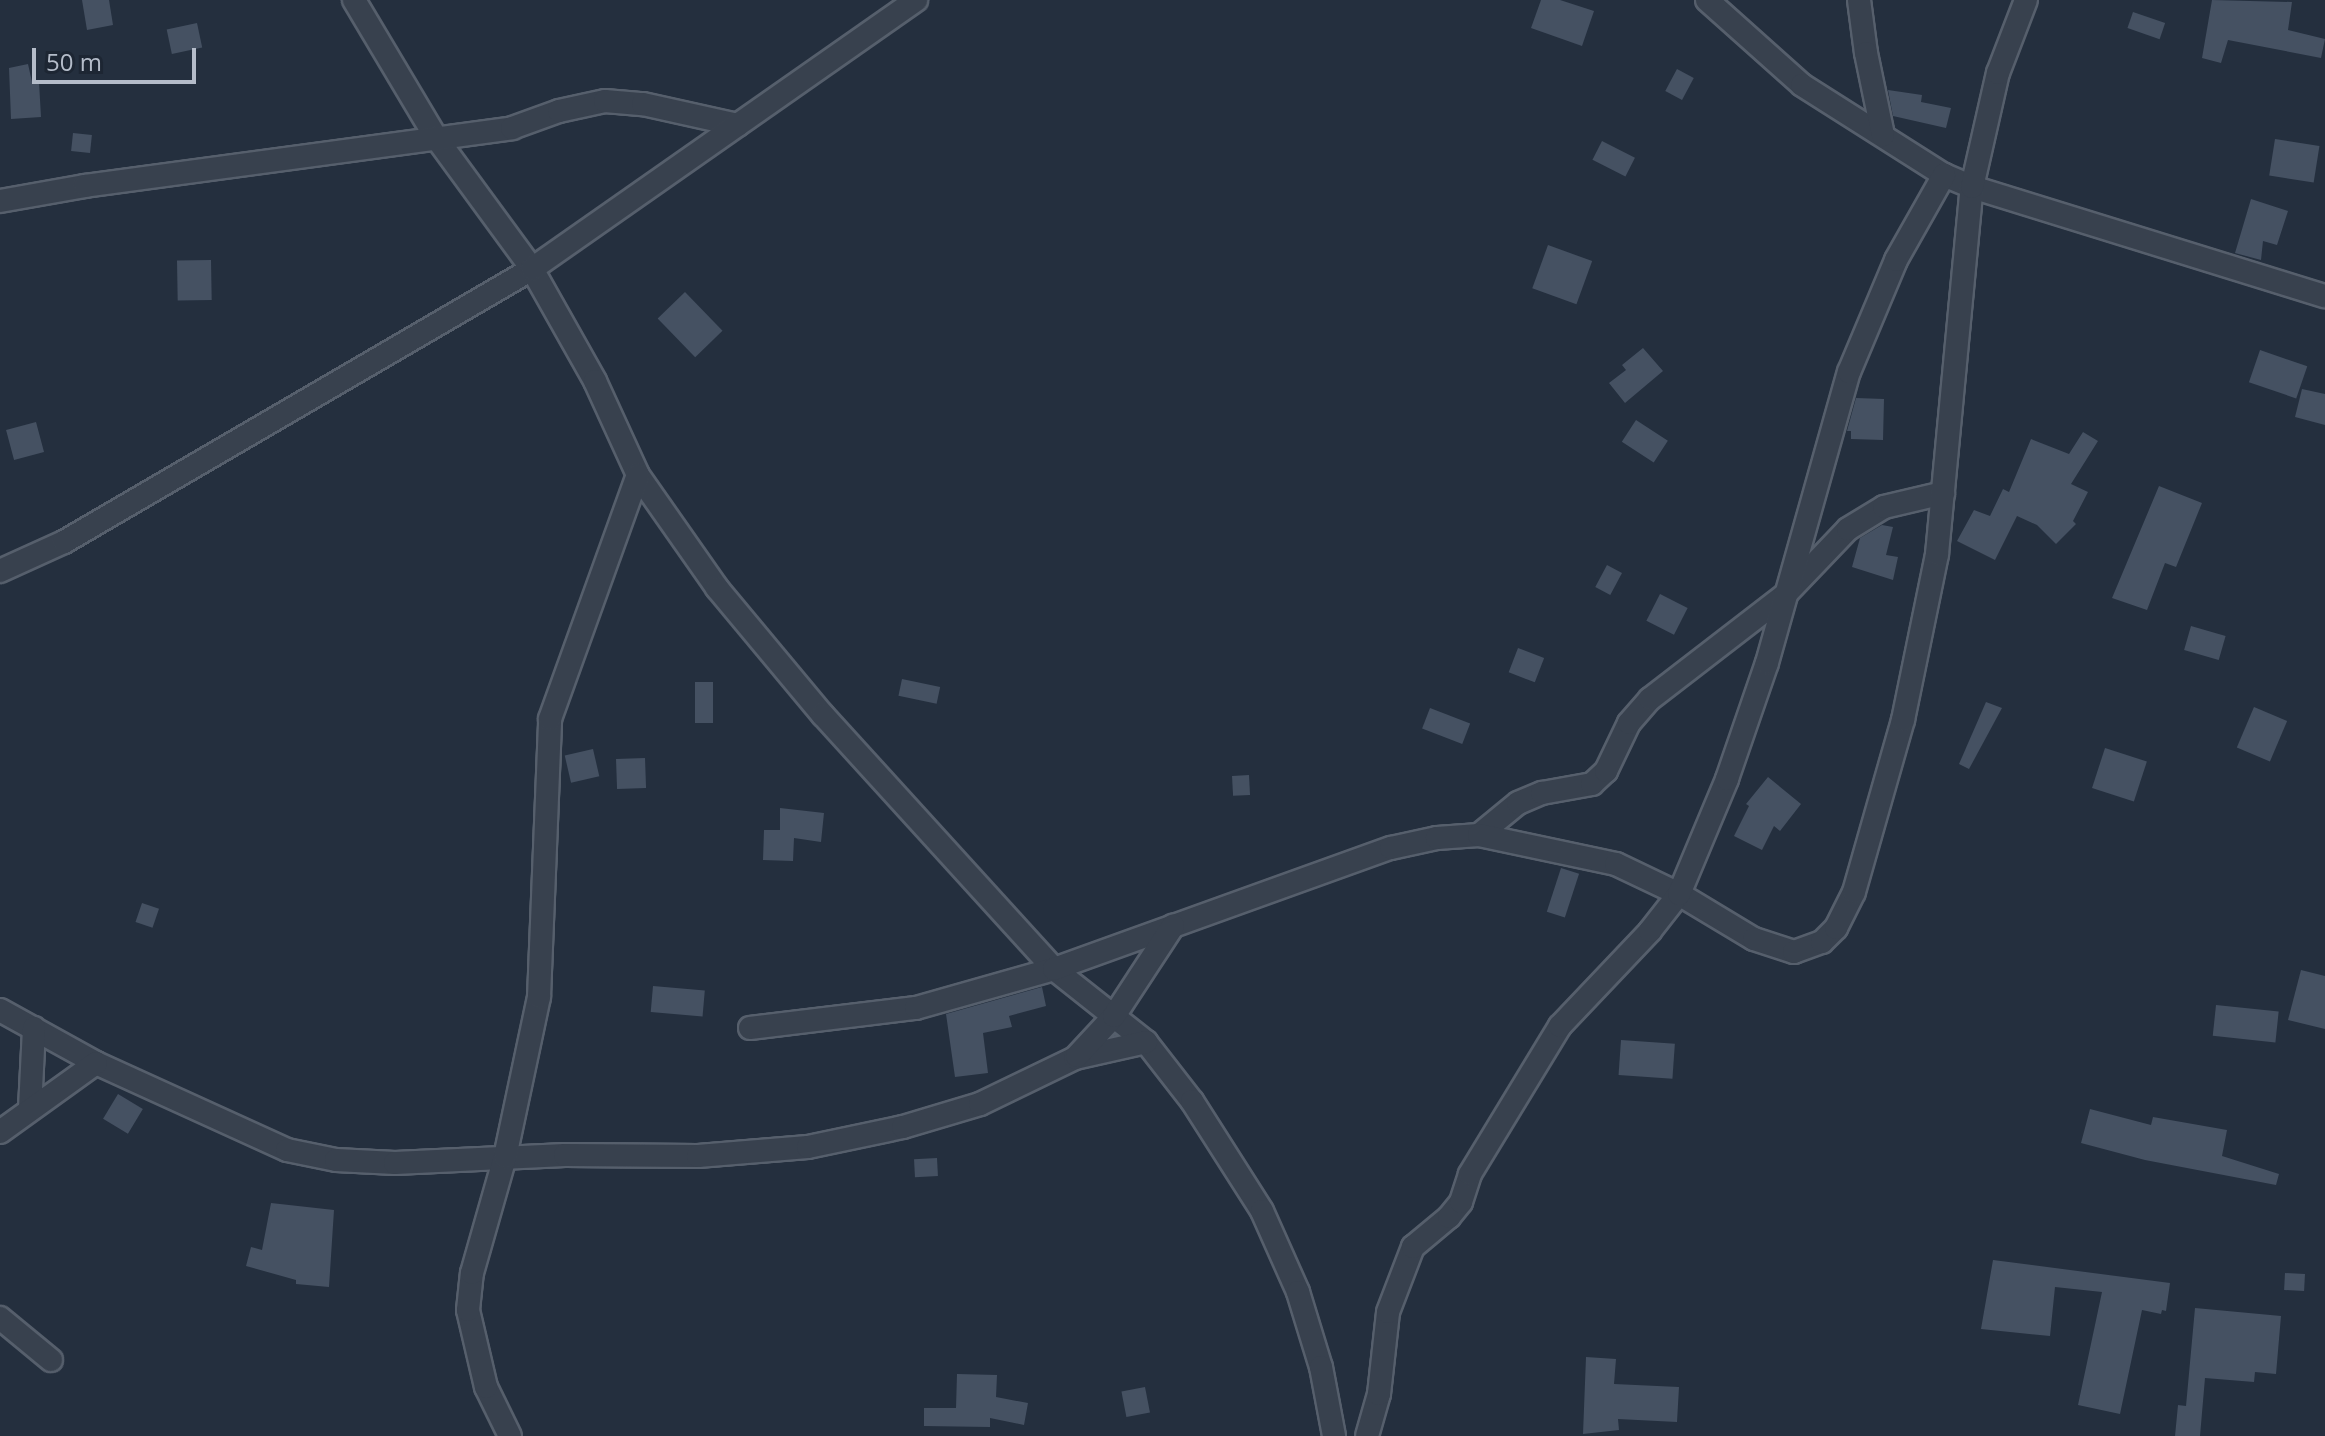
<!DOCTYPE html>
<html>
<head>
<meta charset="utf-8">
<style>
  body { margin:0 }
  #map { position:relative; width:2325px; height:1436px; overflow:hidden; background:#242f3e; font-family:"Open Sans",sans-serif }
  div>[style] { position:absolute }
  .building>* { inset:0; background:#455162; transform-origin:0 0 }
  .roads { filter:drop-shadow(2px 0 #565f6c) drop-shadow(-2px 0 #565f6c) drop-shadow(0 2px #565f6c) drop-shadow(0 -2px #565f6c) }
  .minor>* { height:22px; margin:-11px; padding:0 11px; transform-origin:11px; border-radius:11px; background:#38414e }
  span { translate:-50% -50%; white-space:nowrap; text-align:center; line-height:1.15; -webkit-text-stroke:6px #1d2633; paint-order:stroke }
  .scale { position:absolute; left:32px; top:48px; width:164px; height:36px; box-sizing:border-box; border:4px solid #b4bcc9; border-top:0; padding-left:10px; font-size:24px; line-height:28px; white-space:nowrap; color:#b4bcc9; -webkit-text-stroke:6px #1d2633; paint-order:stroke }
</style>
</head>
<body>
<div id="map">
  <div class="building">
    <div style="clip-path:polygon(82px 0,109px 0,113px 25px,87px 30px)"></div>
    <div style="clip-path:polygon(1541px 0,1560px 0,1594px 11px,1582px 46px,1531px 28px)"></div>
    <div style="clip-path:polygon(2212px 0,2292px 2px,2288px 30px,2325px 39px,2321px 58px,2228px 40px,2221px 63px,2202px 58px)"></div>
    <div style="left:2133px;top:12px;width:34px;height:17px;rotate:19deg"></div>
    <div style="left:197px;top:23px;width:25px;height:31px;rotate:78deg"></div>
    <div style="clip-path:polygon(28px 64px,32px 82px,39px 82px,41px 117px,11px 119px,9px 68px)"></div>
    <div style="left:1677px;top:69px;width:19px;height:25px;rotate:28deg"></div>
    <div style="clip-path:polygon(1888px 90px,1922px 95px,1921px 102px,1951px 108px,1946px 128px,1893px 116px)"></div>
    <div style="left:73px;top:133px;width:19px;height:18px;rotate:6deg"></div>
    <div style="left:2275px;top:139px;width:45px;height:37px;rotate:9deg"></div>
    <div style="left:1602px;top:141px;width:37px;height:21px;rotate:27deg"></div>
    <div style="clip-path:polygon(2251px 199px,2288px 211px,2277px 245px,2263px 241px,2261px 260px,2235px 253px)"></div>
    <div style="left:1548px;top:245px;width:47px;height:46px;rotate:20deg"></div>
    <div style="left:211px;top:260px;width:40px;height:34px;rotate:89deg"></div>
    <div style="left:685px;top:292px;width:54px;height:38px;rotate:46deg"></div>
    <div style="clip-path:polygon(1643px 348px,1663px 371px,1625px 403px,1609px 383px,1626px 370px,1622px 365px)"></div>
    <div style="left:2260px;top:350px;width:50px;height:34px;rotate:19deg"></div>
    <div style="clip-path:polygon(2302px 389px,2325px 394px,2325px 425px,2295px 417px)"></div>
    <div style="clip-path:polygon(1856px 398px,1884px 399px,1883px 440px,1851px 439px,1851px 431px,1847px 431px)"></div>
    <div style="left:1636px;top:420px;width:38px;height:26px;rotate:33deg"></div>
    <div style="left:36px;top:422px;width:31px;height:31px;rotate:75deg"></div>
    <div style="clip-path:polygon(2083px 432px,2098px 441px,2071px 484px,2088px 492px,2073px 521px,2076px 524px,2056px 544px,2037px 525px,2017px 516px,1995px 560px,1957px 541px,1974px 510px,1990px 516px,2003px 489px,2009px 492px,2031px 439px,2069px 454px)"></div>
    <div style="clip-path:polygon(2159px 486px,2202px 503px,2176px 567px,2165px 563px,2147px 610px,2112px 598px)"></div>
    <div style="clip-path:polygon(1882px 525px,1893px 527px,1886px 555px,1898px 557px,1893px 580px,1852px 567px,1860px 538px)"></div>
    <div style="left:1607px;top:565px;width:17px;height:25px;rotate:28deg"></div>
    <div style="left:1660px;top:594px;width:31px;height:30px;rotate:27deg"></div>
    <div style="left:2191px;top:626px;width:36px;height:25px;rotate:16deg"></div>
    <div style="left:1518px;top:648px;width:28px;height:26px;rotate:21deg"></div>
    <div style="left:902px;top:679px;width:39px;height:17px;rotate:12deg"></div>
    <div style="left:695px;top:682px;width:18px;height:41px"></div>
    <div style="clip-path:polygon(1986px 702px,2002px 708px,1969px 769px,1959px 764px)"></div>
    <div style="left:2254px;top:707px;width:36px;height:44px;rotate:23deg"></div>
    <div style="left:1430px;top:708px;width:43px;height:22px;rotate:21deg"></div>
    <div style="left:2105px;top:748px;width:44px;height:42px;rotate:18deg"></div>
    <div style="left:593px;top:749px;width:28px;height:29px;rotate:77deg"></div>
    <div style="left:645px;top:758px;width:30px;height:29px;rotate:88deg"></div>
    <div style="left:1249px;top:775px;width:20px;height:17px;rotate:87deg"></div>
    <div style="clip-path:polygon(1768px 777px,1801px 804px,1780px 831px,1774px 826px,1762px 850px,1734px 836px,1749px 806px,1746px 804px)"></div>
    <div style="clip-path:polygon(780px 808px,824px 813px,821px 842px,794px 838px,793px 861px,763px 860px,764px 830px,780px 830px)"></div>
    <div style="left:1561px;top:868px;width:19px;height:46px;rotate:18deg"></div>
    <div style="left:142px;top:903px;width:18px;height:20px;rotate:19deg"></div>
    <div style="clip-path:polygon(2301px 970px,2325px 976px,2325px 1029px,2288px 1020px)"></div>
    <div style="left:653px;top:986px;width:52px;height:26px;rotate:5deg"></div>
    <div style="clip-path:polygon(1042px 987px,1046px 1006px,1009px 1016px,1012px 1027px,983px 1033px,988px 1073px,955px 1077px,946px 1014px)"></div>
    <div style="left:2216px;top:1005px;width:63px;height:31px;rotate:6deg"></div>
    <div style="left:1621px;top:1040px;width:54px;height:35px;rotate:4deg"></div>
    <div style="left:118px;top:1094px;width:29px;height:29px;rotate:31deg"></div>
    <div style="clip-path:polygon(2090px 1109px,2151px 1125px,2153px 1117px,2227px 1130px,2222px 1156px,2279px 1174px,2276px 1185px,2145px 1160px,2081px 1143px)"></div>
    <div style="left:937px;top:1158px;width:18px;height:23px;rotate:87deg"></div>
    <div style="clip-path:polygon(271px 1203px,334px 1210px,329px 1287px,296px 1284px,296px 1280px,246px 1266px,251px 1247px,262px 1250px)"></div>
    <div style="clip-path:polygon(1993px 1260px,2170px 1283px,2166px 1311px,2162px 1310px,2161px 1314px,2142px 1310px,2120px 1414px,2078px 1405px,2102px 1292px,2055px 1287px,2050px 1336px,1981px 1329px)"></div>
    <div style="left:2285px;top:1273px;width:20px;height:17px;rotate:3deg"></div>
    <div style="clip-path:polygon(2195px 1308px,2281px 1316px,2276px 1374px,2255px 1372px,2254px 1382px,2205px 1378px,2200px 1436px,2175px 1436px,2178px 1405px,2186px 1406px)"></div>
    <div style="clip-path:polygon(1586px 1357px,1616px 1359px,1614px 1384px,1679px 1387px,1677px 1422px,1618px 1419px,1619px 1430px,1583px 1434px)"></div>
    <div style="clip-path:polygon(957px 1374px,997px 1375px,996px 1397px,1028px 1403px,1024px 1425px,990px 1418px,990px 1427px,924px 1426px,924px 1408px,956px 1408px)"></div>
    <div style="left:1145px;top:1387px;width:26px;height:24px;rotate:79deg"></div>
  </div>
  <div class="roads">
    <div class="minor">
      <div style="left:354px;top:0;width:162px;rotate:59.2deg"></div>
      <div style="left:437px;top:139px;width:161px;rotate:53.8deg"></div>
      <div style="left:532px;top:269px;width:129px;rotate:60.6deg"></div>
      <div style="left:595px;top:381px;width:103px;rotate:65.4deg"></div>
      <div style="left:638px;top:475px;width:138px;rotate:55deg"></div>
      <div style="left:717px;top:588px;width:165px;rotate:50.2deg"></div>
      <div style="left:823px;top:715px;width:343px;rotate:47.7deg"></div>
      <div style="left:1054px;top:969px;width:117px;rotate:38.4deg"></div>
      <div style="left:1146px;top:1042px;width:75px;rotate:52.1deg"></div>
      <div style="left:1192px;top:1101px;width:130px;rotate:57.5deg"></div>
      <div style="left:1262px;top:1211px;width:89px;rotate:66deg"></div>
      <div style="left:1298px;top:1292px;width:78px;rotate:73deg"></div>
      <div style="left:1321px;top:1367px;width:70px;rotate:79.3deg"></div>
      <div style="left:1707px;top:0;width:127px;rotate:41.8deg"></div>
      <div style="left:1802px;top:85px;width:168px;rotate:32.4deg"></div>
      <div style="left:1944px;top:175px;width:30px;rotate:23deg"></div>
      <div style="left:1972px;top:187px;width:369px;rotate:17.2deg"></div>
      <div style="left:1859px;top:0;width:53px;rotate:82.5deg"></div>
      <div style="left:1866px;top:53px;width:84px;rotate:78.3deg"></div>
      <div style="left:0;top:201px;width:86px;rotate:-10deg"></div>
      <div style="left:85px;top:186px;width:431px;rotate:-7.7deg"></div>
      <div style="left:512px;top:128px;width:50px;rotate:-19.9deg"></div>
      <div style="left:559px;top:111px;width:47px;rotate:-12.3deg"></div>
      <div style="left:605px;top:101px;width:38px;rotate:5deg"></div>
      <div style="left:643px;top:104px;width:97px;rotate:12.5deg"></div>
      <div style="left:0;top:571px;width:70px;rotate:-24.4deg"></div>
      <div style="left:64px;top:542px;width:542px;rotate:-30.26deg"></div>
      <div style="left:532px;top:269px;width:469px;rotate:-35deg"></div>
      <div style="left:1479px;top:835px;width:50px;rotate:-39.4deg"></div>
      <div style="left:1518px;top:803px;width:26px;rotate:-23deg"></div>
      <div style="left:1542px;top:793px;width:51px;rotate:-10.2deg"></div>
      <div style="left:1592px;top:784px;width:19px;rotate:-43deg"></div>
      <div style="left:1606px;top:771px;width:53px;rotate:-64.4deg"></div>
      <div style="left:1629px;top:723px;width:32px;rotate:-49deg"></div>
      <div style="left:1650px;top:699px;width:170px;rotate:-37.6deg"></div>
      <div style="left:1785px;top:595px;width:91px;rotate:-46.3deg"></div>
      <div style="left:1848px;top:529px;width:42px;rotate:-31.4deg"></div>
      <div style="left:1884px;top:507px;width:61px;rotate:-13.3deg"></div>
      <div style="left:0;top:1010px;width:110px;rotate:28.9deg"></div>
      <div style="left:96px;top:1063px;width:210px;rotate:24.5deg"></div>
      <div style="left:287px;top:1150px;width:50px;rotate:11.5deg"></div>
      <div style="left:336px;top:1160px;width:59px;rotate:2.9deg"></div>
      <div style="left:395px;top:1163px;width:170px;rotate:-2.7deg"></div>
      <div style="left:565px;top:1155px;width:133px;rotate:0.4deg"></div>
      <div style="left:698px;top:1156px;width:110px;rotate:-4.7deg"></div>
      <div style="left:808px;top:1147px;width:97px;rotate:-11.9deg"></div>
      <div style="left:903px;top:1127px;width:80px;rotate:-16.6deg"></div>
      <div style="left:980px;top:1104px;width:106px;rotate:-25.8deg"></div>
      <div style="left:1075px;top:1058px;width:73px;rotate:-12.7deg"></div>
      <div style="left:750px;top:1028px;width:167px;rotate:-6.9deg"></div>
      <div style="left:916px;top:1008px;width:143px;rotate:-15.8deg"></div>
      <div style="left:1054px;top:969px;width:358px;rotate:-19.8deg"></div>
      <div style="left:1391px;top:848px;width:47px;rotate:-12.3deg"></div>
      <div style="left:1437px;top:838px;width:42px;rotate:-4.1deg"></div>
      <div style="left:1479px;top:835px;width:140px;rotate:12deg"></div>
      <div style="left:1616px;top:864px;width:70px;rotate:25.5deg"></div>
      <div style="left:1679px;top:894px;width:87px;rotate:31deg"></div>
      <div style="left:1754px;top:939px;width:42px;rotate:18deg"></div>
      <div style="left:1794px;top:952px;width:30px;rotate:-20deg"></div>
      <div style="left:1822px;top:942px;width:20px;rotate:-45deg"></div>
      <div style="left:1836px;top:928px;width:40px;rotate:-63.4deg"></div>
      <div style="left:1854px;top:892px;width:179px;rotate:-74.1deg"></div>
      <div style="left:1903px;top:720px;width:169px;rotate:-78.4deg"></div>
      <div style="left:1937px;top:554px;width:369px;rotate:-84.6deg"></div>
      <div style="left:1972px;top:187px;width:117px;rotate:-77.2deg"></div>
      <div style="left:1998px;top:73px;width:78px;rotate:-69deg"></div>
      <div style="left:1077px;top:1056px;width:54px;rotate:-47.2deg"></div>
      <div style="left:1114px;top:1016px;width:108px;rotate:-56.8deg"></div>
      <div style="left:30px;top:1108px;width:80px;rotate:-87.1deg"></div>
      <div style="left:0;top:1132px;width:118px;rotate:-35.7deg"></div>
      <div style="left:0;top:1318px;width:66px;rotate:39.5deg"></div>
      <div style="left:510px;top:1436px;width:55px;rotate:-116.1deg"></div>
      <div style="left:486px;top:1387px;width:79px;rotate:-103.2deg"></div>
      <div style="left:468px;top:1310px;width:37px;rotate:-84deg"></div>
      <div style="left:472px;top:1273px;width:121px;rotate:-74.1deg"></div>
      <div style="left:505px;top:1157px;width:164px;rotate:-78deg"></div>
      <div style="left:539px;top:997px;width:278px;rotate:-87.7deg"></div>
      <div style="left:550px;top:719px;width:259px;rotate:-70.2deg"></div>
      <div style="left:1367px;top:1436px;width:44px;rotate:-74.1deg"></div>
      <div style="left:1379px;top:1394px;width:82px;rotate:-83.7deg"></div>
      <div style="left:1388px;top:1312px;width:70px;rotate:-69deg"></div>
      <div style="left:1413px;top:1247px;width:47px;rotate:-39.8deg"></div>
      <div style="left:1449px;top:1217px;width:19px;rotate:-51deg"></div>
      <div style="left:1461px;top:1202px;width:29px;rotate:-72deg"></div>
      <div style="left:1470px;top:1174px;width:173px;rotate:-58.7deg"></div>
      <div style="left:1560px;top:1026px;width:131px;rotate:-46.5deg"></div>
      <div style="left:1650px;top:931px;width:47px;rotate:-51.9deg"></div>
      <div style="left:1679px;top:894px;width:125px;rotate:-67.3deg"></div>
      <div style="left:1727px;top:779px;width:123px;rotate:-71deg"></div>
      <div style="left:1767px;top:663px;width:302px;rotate:-74.3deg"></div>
      <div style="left:1849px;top:372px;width:121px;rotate:-67.2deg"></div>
      <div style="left:1896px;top:260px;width:98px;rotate:-60.5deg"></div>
    </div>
  </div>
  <div class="scale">50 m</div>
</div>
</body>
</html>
